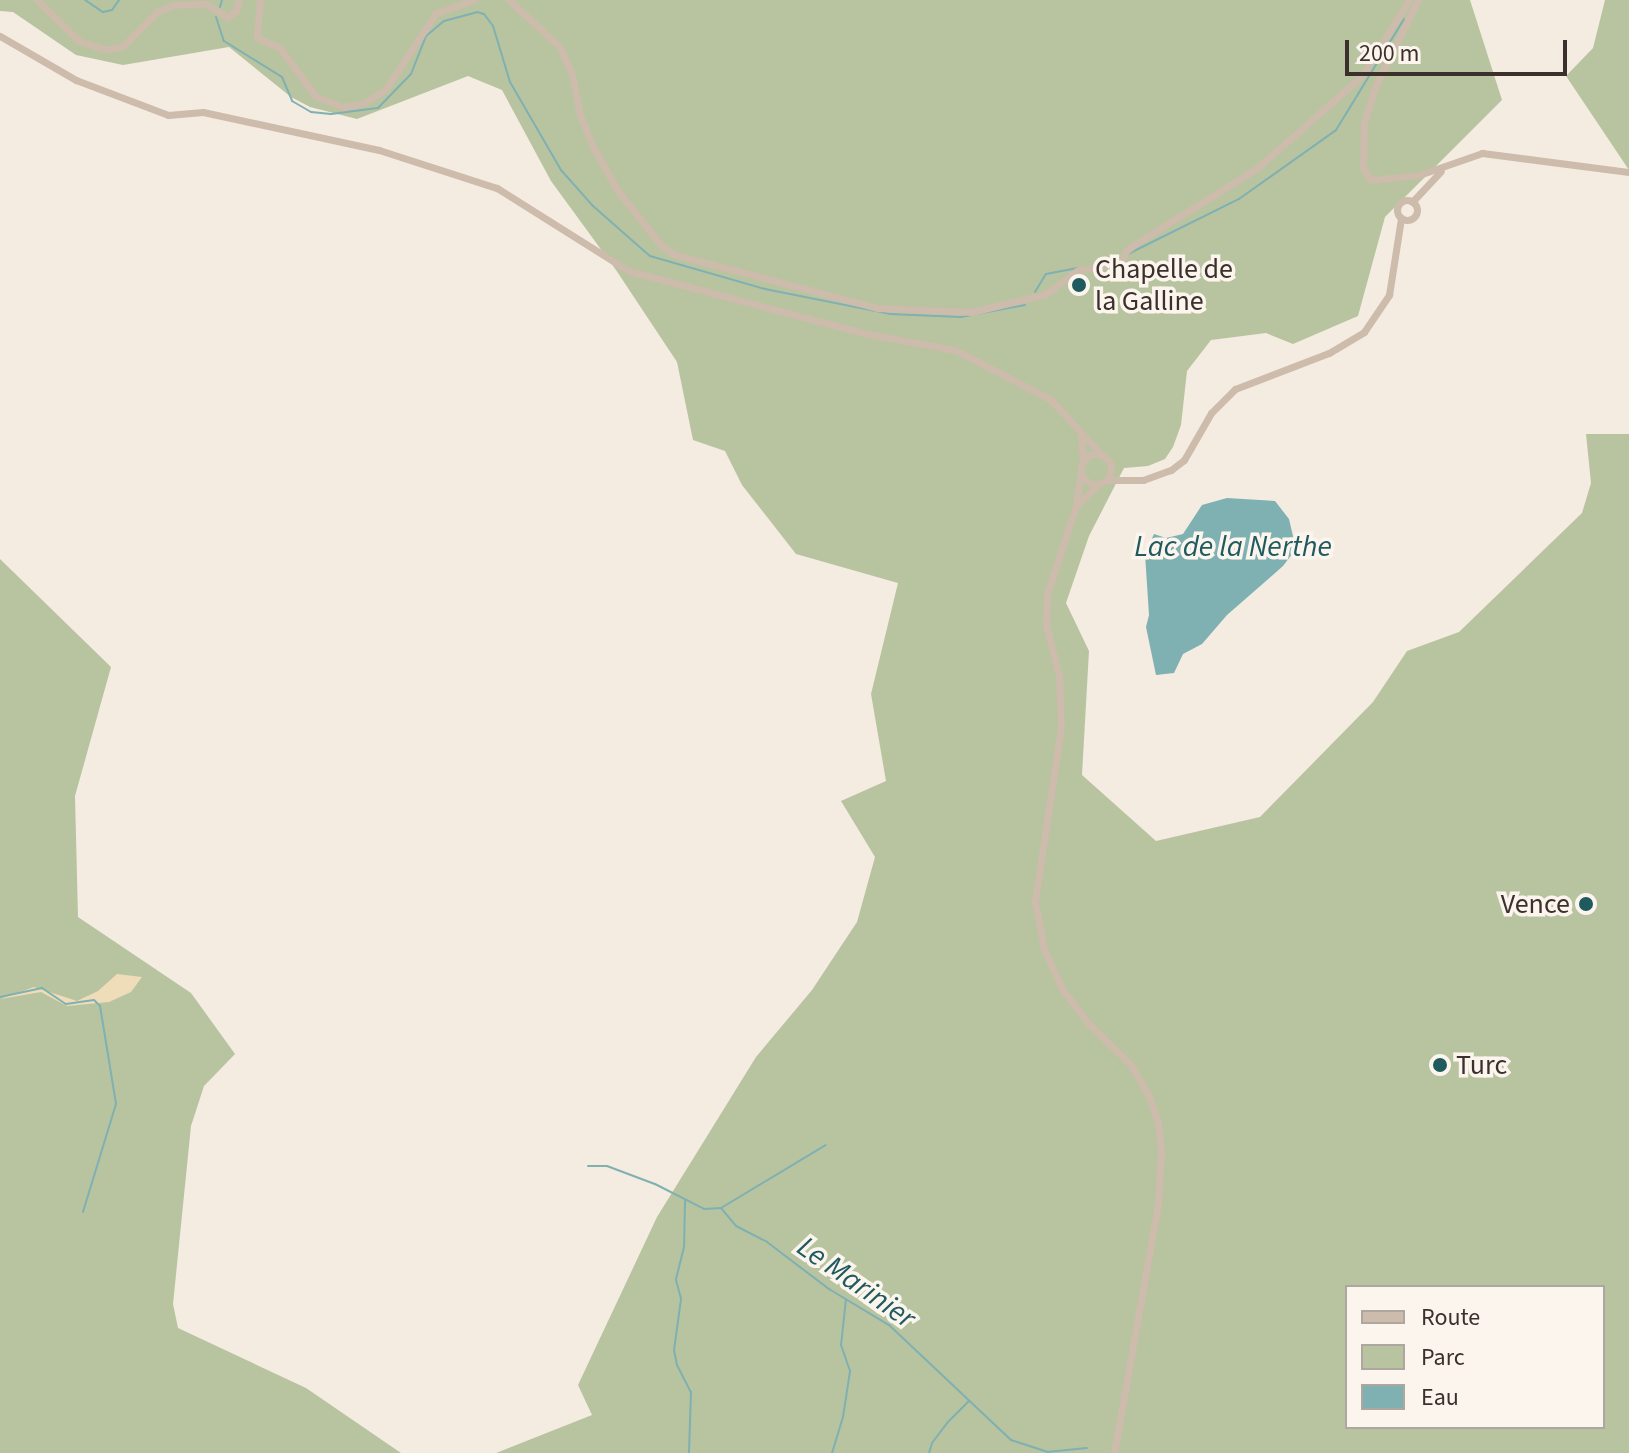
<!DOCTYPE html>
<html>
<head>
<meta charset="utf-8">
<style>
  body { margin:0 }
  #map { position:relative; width:1629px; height:1453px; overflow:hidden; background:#f4ebe1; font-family:"Source Sans 3",sans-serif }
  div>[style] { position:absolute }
  .green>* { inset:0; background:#b8c4a0 }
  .sand>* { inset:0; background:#efdcb8 }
  .water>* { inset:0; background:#7fb0b2 }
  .stream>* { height:2px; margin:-1px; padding:0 1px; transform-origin:1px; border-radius:1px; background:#7fb0b2 }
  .street>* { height:7px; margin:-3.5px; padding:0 3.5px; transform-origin:3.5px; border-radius:3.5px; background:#cdbbac }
  .street>.ring { margin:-3.5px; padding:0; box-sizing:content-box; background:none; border:7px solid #cdbbac; border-radius:50% }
  .dots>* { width:22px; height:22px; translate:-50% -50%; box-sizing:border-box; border:4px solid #fbf5ee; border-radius:50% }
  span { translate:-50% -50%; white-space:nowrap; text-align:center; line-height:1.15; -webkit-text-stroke:7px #fbf5ee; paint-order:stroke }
  .poi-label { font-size:28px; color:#3b302b }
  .left { translate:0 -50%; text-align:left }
  .right { translate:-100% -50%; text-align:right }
  .water-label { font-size:30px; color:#1f5a5e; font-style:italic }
  .legend { position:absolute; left:1345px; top:1285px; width:260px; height:144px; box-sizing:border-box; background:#fbf5ee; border:2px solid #aea6a0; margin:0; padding:10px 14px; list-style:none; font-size:24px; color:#3b302b }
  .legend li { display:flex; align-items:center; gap:16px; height:40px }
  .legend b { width:40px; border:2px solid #aea6a0 }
  .scale { position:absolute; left:1345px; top:40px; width:222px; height:36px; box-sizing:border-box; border:4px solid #3b302b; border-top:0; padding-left:10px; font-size:24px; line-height:28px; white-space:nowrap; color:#3b302b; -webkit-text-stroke:6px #fbf5ee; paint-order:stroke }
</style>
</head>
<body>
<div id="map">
  <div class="green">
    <div style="clip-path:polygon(evenodd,0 0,1470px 0,1502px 100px,1385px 217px,1358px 316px,1293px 344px,1266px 333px,1211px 340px,1187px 371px,1181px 425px,1173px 447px,1165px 459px,1148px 466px,1124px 468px,1089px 536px,1066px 603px,1089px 651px,1082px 775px,1156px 841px,1260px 817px,1373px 702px,1407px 651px,1459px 632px,1582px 513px,1591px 483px,1586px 434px,1629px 434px,1629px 1453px,496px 1453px,592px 1415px,578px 1385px,657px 1217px,756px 1057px,812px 990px,857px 922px,875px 857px,841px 801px,886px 781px,871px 694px,898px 583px,796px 554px,742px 485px,725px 451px,693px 440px,677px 362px,616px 270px,551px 181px,502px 90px,468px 76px,357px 119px,310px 107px,291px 97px,229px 47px,123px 65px,76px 55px,13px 12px,0 11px,0 0,1347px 1287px,1603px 1287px,1603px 1427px,1347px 1427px,1347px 1287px)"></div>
    <div style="clip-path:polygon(1605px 0,1629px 0,1629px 170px,1566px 76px,1593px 48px)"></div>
    <div style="clip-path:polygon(0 559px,111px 667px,75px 796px,78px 917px,191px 993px,235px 1054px,204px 1086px,191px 1126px,173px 1304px,178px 1328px,306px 1388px,401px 1453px,0 1453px)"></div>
  </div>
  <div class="sand">
    <div style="clip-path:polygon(117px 974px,142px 977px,131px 992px,109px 1002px,67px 1006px,41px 992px,0 999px,34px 987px,77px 1001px,98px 991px)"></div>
  </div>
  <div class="water">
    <div style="clip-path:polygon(1227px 498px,1275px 501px,1289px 519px,1296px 549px,1283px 566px,1227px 615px,1202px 644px,1183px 654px,1174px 673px,1156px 675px,1146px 627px,1149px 615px,1145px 554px,1154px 534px,1166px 538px,1183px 534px,1202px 505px)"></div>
  </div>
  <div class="stream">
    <div style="left:85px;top:0;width:22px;rotate:34deg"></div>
    <div style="left:103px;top:12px;width:9px;rotate:-13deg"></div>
    <div style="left:112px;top:10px;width:12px;rotate:-55deg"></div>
    <div style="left:220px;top:7px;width:7px;rotate:-74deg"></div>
    <div style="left:216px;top:17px;width:25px;rotate:72deg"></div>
    <div style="left:224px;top:41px;width:68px;rotate:31.8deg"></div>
    <div style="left:282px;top:77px;width:26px;rotate:67deg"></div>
    <div style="left:292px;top:101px;width:22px;rotate:30deg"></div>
    <div style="left:311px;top:112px;width:20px;rotate:6deg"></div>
    <div style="left:331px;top:114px;width:47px;rotate:-7.3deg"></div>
    <div style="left:378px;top:108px;width:47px;rotate:-45.9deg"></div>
    <div style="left:411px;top:74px;width:41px;rotate:-68.5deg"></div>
    <div style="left:426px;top:36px;width:23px;rotate:-40deg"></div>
    <div style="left:444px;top:21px;width:34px;rotate:-15deg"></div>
    <div style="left:477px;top:12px;width:7px;rotate:16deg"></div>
    <div style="left:484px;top:14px;width:15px;rotate:53deg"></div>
    <div style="left:493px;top:26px;width:59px;rotate:73.1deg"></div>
    <div style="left:510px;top:82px;width:102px;rotate:59.9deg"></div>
    <div style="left:561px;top:170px;width:48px;rotate:48.4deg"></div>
    <div style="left:593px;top:206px;width:76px;rotate:41.3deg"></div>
    <div style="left:650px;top:256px;width:120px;rotate:16deg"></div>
    <div style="left:765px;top:289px;width:127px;rotate:11.3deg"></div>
    <div style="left:890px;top:314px;width:71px;rotate:2.4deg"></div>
    <div style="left:961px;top:317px;width:65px;rotate:-10.6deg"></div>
    <div style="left:1128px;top:254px;width:124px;rotate:-26.4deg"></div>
    <div style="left:1239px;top:199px;width:119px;rotate:-35.4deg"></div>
    <div style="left:1336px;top:130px;width:130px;rotate:-58.5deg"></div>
    <div style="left:1035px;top:292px;width:21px;rotate:-59deg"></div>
    <div style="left:1046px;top:274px;width:32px;rotate:-11deg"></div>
    <div style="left:0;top:997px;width:43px;rotate:-12.1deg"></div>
    <div style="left:42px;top:988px;width:29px;rotate:34deg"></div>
    <div style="left:66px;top:1004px;width:28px;rotate:-8deg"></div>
    <div style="left:94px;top:1000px;width:8px;rotate:45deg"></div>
    <div style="left:100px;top:1006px;width:99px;rotate:80.7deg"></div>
    <div style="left:116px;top:1104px;width:113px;rotate:107deg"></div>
    <div style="left:588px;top:1166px;width:19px"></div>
    <div style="left:607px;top:1166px;width:51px;rotate:20.6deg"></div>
    <div style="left:655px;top:1184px;width:55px;rotate:27deg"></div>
    <div style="left:704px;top:1209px;width:17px;rotate:-3deg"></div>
    <div style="left:721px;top:1208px;width:23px;rotate:50deg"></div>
    <div style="left:736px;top:1226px;width:35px;rotate:27deg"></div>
    <div style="left:767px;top:1242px;width:78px;rotate:37.2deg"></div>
    <div style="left:829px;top:1289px;width:70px;rotate:31deg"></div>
    <div style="left:889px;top:1325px;width:168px;rotate:43.3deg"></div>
    <div style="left:1011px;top:1440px;width:38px;rotate:18deg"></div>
    <div style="left:1047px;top:1452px;width:40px;rotate:-5.7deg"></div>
    <div style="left:685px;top:1201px;width:46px;rotate:91.2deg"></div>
    <div style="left:684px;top:1247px;width:34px;rotate:104deg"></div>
    <div style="left:676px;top:1280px;width:20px;rotate:75deg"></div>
    <div style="left:681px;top:1299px;width:51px;rotate:97.8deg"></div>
    <div style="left:674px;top:1350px;width:15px;rotate:79deg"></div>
    <div style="left:677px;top:1365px;width:30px;rotate:63deg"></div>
    <div style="left:691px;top:1392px;width:61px;rotate:91.9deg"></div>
    <div style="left:721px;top:1208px;width:122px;rotate:-31deg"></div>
    <div style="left:832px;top:1453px;width:38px;rotate:-73deg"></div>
    <div style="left:843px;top:1417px;width:47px;rotate:-81.3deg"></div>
    <div style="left:850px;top:1371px;width:28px;rotate:-109deg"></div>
    <div style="left:841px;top:1345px;width:46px;rotate:-83.8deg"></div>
    <div style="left:929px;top:1453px;width:10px;rotate:-73deg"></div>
    <div style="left:932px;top:1443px;width:25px;rotate:-53deg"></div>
    <div style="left:947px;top:1423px;width:31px;rotate:-45deg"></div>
  </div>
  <div class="street">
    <div style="left:37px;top:0;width:59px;rotate:44.3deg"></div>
    <div style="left:79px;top:41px;width:28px;rotate:18deg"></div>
    <div style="left:106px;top:50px;width:17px;rotate:-13deg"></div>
    <div style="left:123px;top:46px;width:48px;rotate:-45deg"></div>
    <div style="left:157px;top:12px;width:17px;rotate:-24deg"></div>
    <div style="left:173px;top:5px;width:33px;rotate:-2deg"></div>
    <div style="left:206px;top:4px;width:26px;rotate:31deg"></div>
    <div style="left:228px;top:17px;width:10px;rotate:-37deg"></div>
    <div style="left:236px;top:11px;width:11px;rotate:-75deg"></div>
    <div style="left:260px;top:0;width:38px;rotate:95deg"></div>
    <div style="left:257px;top:38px;width:25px;rotate:23deg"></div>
    <div style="left:280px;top:48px;width:61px;rotate:53.7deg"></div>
    <div style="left:316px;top:97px;width:30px;rotate:20deg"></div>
    <div style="left:344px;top:107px;width:20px;rotate:-11deg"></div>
    <div style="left:364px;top:103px;width:26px;rotate:-32deg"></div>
    <div style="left:386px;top:89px;width:91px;rotate:-56.7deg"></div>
    <div style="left:436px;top:13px;width:40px;rotate:-18.9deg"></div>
    <div style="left:509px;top:0;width:68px;rotate:42.6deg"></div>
    <div style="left:559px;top:46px;width:31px;rotate:65deg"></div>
    <div style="left:572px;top:74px;width:42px;rotate:79deg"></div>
    <div style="left:580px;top:115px;width:37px;rotate:68deg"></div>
    <div style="left:594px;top:149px;width:48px;rotate:60.3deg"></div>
    <div style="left:618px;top:191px;width:68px;rotate:51.6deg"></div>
    <div style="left:660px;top:244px;width:16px;rotate:38deg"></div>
    <div style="left:673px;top:254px;width:211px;rotate:14.8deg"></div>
    <div style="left:877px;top:308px;width:95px;rotate:2.4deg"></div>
    <div style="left:972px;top:312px;width:76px;rotate:-13.7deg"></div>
    <div style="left:1046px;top:294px;width:39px;rotate:-37deg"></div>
    <div style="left:1077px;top:271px;width:46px;rotate:-11.3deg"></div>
    <div style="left:1122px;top:262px;width:10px;rotate:-73deg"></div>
    <div style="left:1125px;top:252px;width:13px;rotate:-39deg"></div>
    <div style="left:1135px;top:244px;width:142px;rotate:-31.8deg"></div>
    <div style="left:1256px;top:169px;width:141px;rotate:-41.3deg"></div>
    <div style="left:1362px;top:76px;width:89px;rotate:-58.3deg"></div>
    <div style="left:1418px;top:0;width:97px;rotate:116.3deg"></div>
    <div style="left:1375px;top:87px;width:37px;rotate:107deg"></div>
    <div style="left:1364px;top:122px;width:46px;rotate:91.2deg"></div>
    <div style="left:1363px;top:168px;width:14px;rotate:56deg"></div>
    <div style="left:1371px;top:180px;width:48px;rotate:-5.9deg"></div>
    <div style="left:1419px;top:175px;width:67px;rotate:-19.2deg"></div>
    <div style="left:1482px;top:153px;width:148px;rotate:7.4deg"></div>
    <div style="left:0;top:36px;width:88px;rotate:30.1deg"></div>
    <div style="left:76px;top:80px;width:98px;rotate:20.8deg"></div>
    <div style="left:168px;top:115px;width:35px;rotate:-5deg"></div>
    <div style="left:203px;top:112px;width:180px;rotate:12.2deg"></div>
    <div style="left:379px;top:150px;width:124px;rotate:17.9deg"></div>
    <div style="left:497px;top:188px;width:156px;rotate:32.2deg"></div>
    <div style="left:629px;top:271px;width:242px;rotate:14.8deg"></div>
    <div style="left:863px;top:333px;width:94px;rotate:10.5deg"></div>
    <div style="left:955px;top:350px;width:107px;rotate:27.3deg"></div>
    <div style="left:1050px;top:399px;width:76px;rotate:47.1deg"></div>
    <div class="ring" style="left:1397px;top:200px;width:13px;height:13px"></div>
    <div style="left:1412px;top:202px;width:42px;rotate:-46.9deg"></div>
    <div style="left:1081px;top:434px;width:28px;rotate:86deg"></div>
    <div class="ring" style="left:1081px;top:454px;width:23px;height:23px"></div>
    <div style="left:1081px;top:472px;width:33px;rotate:99deg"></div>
    <div style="left:1076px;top:505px;width:95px;rotate:107.9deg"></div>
    <div style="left:1047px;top:595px;width:30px;rotate:92deg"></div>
    <div style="left:1046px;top:625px;width:53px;rotate:75.7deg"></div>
    <div style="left:1059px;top:676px;width:51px;rotate:87.8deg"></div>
    <div style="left:1061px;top:727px;width:177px;rotate:98.5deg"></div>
    <div style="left:1035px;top:902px;width:48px;rotate:79.2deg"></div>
    <div style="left:1044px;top:949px;width:44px;rotate:65.8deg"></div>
    <div style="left:1062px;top:989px;width:44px;rotate:52.4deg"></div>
    <div style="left:1089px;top:1024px;width:57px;rotate:44.3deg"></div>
    <div style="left:1130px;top:1064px;width:37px;rotate:59deg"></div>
    <div style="left:1149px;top:1096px;width:28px;rotate:72deg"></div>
    <div style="left:1158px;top:1123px;width:29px;rotate:84deg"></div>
    <div style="left:1161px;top:1152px;width:52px;rotate:93.3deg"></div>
    <div style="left:1158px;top:1204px;width:253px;rotate:100deg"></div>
    <div style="left:1107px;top:480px;width:36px"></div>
    <div style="left:1143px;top:480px;width:30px;rotate:-20deg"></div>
    <div style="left:1171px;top:470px;width:16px;rotate:-38deg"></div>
    <div style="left:1184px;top:460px;width:54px;rotate:-60.1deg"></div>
    <div style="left:1211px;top:413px;width:34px;rotate:-45deg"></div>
    <div style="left:1235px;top:389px;width:101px;rotate:-21deg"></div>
    <div style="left:1329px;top:353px;width:41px;rotate:-31deg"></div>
    <div style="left:1364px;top:332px;width:45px;rotate:-56deg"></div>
    <div style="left:1389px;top:295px;width:78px;rotate:-81.1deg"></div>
    <div style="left:1078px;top:504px;width:28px;rotate:-44deg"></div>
  </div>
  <div class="dots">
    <div style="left:1079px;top:285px;background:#1f5a5e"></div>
    <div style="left:1586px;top:904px;background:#1f5a5e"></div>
    <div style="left:1440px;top:1065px;background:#1f5a5e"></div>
  </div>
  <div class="poi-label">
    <span class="left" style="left:1095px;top:285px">Chapelle de<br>la Galline</span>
    <span class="right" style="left:1570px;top:904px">Vence</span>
    <span class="left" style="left:1456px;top:1065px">Turc</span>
  </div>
  <div class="water-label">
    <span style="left:1233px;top:547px">Lac de la Nerthe</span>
    <span style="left:856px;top:1283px;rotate:35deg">Le Marinier</span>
  </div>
  <ul class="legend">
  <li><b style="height:10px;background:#cdbbac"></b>Route</li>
  <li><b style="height:22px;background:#b8c4a0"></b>Parc</li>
  <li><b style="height:22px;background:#7fb0b2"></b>Eau</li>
  </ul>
  <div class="scale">200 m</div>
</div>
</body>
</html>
